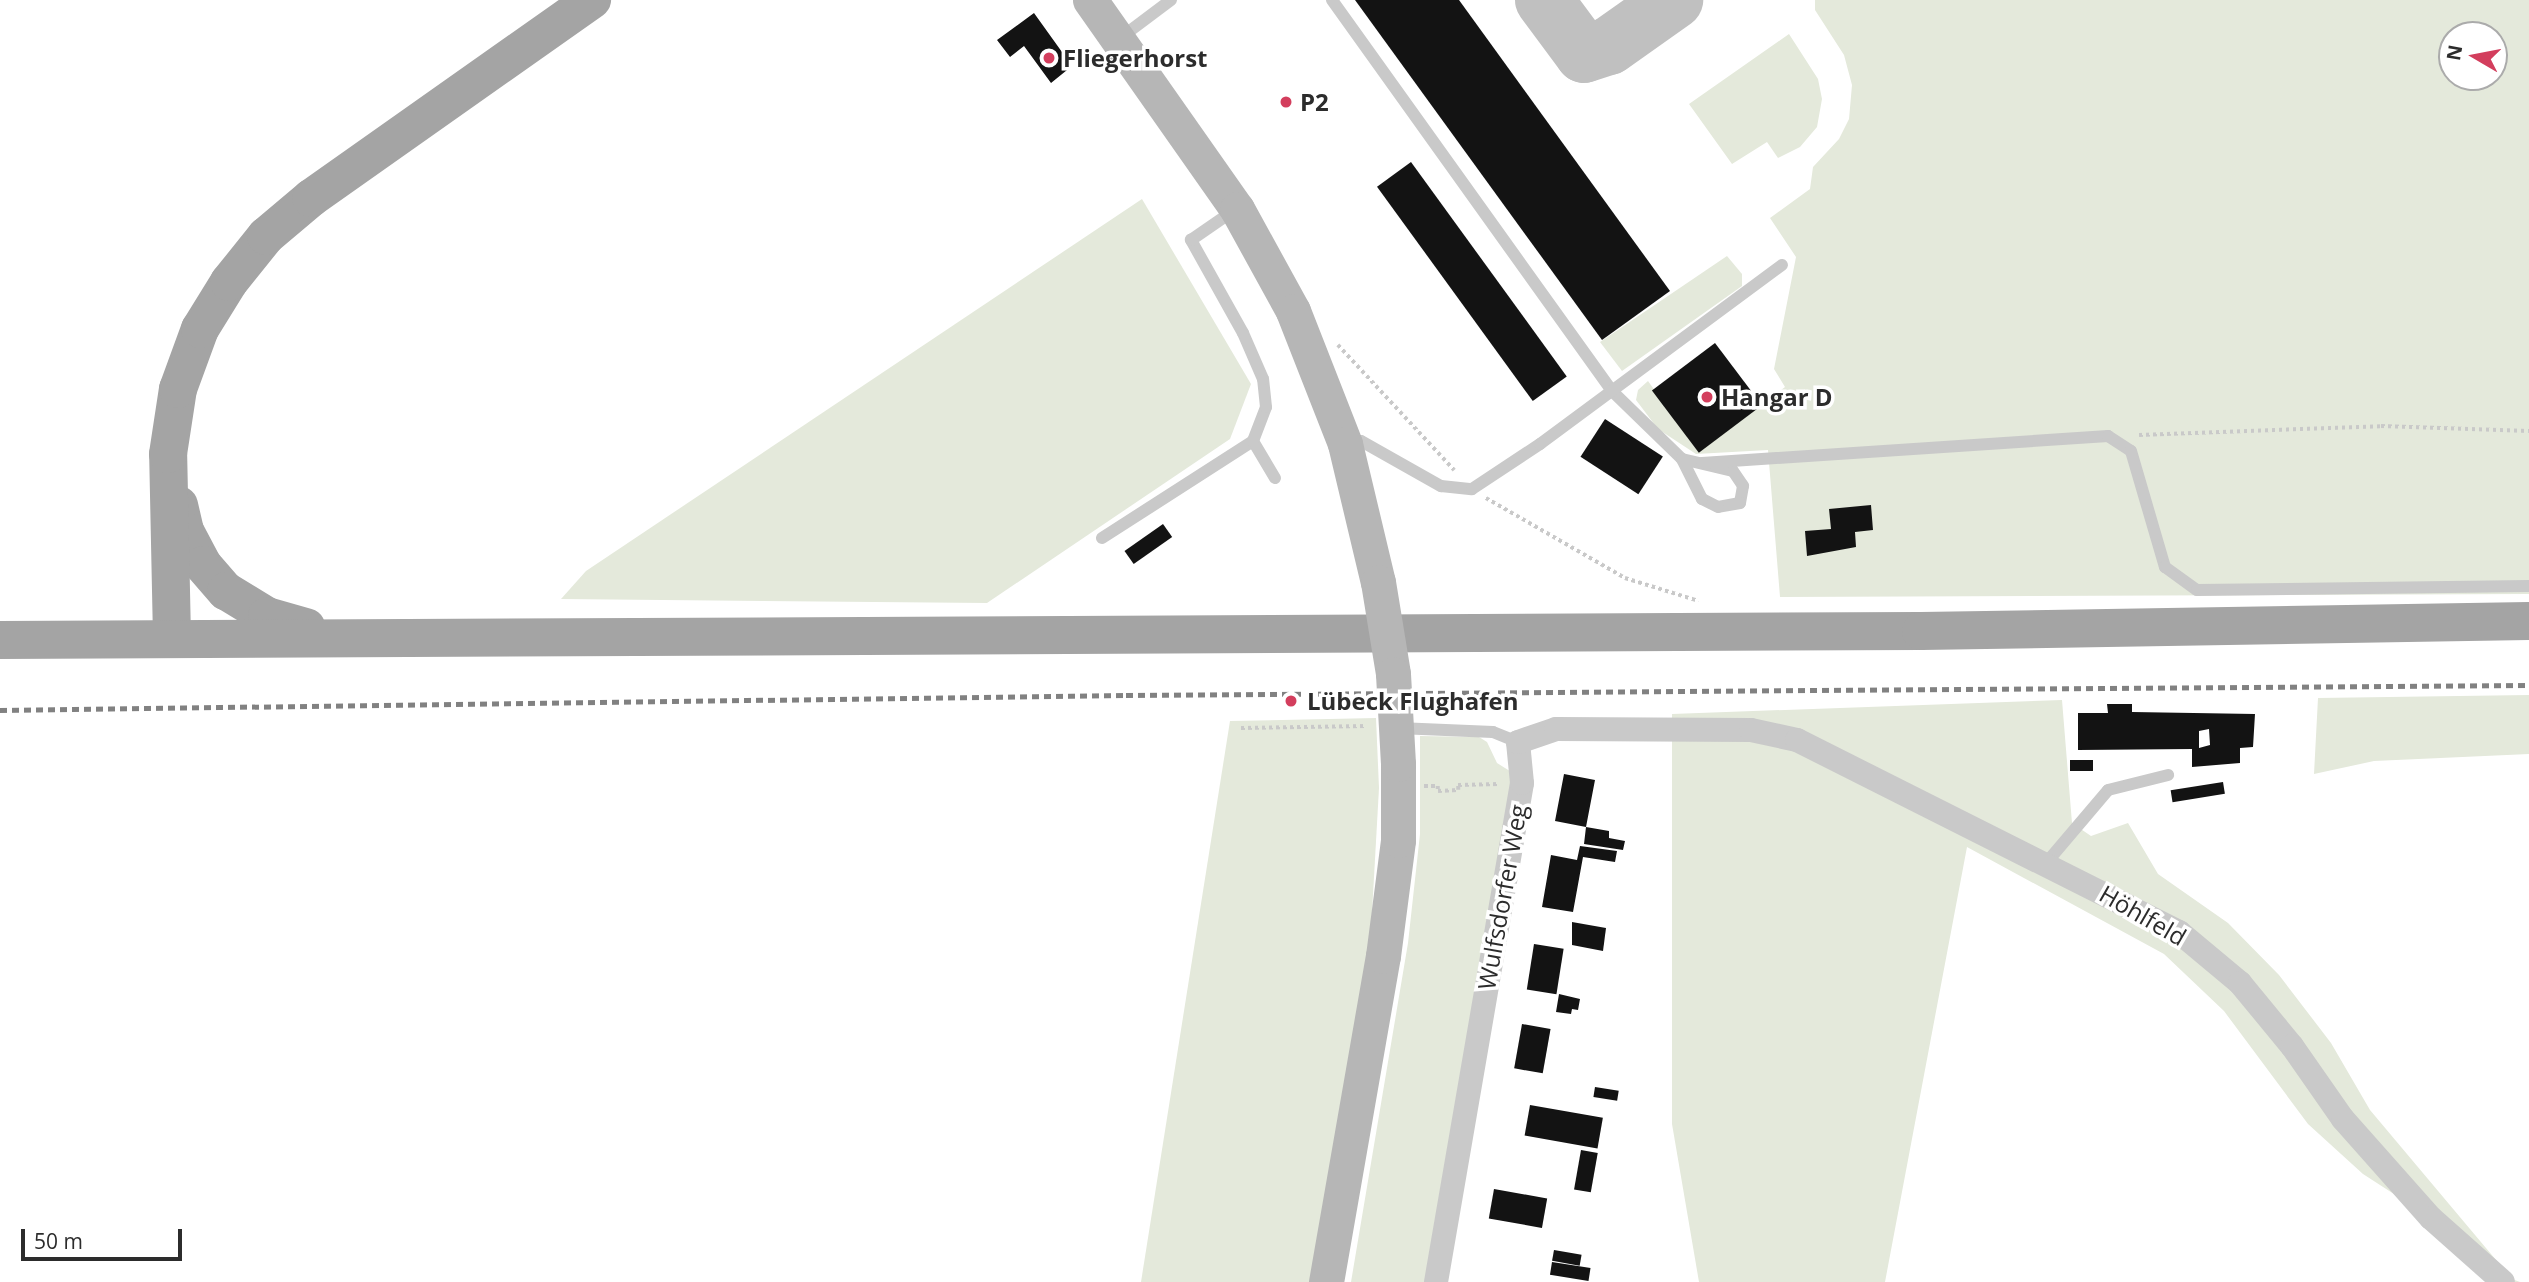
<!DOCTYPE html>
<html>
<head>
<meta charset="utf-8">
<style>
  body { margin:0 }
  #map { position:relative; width:2529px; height:1282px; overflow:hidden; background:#fff; font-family:"Open Sans",sans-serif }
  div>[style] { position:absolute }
  .green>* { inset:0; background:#e4e9db }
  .taxiway>* { height:58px; margin:-29px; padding:0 29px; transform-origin:29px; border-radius:29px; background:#c0c0c0 }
  .building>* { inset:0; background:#131313; transform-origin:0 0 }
  .path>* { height:3.5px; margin-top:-1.75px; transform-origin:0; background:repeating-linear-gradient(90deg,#c9c9c9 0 3.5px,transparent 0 7px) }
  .lane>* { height:12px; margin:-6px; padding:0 6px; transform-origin:6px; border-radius:6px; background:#c9c9c9 }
  .street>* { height:24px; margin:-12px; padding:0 12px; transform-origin:12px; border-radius:12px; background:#c9c9c9 }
  .secondary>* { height:35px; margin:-17.5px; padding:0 17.5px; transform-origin:17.5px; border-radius:17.5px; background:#b6b6b6 }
  .primary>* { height:38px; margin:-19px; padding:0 19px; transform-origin:19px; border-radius:19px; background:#a4a4a4 }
  .rail>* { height:5px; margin-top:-2.5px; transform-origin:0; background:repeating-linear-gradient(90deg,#818181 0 7px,transparent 0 12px) }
  .secondary-bridge>* { height:35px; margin:-17.5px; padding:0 17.5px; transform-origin:17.5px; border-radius:17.5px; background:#b6b6b6 }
  .dots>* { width:19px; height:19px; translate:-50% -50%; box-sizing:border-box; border:4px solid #fff; border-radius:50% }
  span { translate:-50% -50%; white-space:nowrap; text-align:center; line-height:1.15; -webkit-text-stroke:7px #fff; paint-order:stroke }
  .poi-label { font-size:24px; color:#2c2c2c; font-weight:700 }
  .left { translate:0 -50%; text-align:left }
  .street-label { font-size:24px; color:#2c2c2c }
  .north { position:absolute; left:2438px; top:21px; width:70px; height:70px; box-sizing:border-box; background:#fff; border:2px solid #ababab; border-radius:50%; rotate:280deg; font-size:19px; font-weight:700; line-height:28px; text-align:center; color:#2c2c2c }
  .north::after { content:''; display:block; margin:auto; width:24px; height:32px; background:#d33e5d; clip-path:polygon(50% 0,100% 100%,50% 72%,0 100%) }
  .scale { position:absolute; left:21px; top:1229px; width:161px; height:32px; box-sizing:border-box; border:4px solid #2c2c2c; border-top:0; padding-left:9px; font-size:21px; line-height:24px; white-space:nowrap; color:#2c2c2c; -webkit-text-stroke:5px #fff; paint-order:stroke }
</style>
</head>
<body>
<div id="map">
  <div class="green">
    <div style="clip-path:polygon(evenodd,1815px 0,2529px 0,2529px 594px,1780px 597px,1768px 450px,1696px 454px,1658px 429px,1636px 400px,1638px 390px,1648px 381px,1698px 451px,1785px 387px,1774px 369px,1796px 257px,1770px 218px,1810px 189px,1813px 167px,1839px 139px,1849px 119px,1852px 85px,1844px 55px,1815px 10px,1815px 0,2452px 35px,2494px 35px,2494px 77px,2452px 77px,2452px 35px)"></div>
    <div style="clip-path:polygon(1789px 34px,1818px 79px,1822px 99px,1817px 127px,1800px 147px,1778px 158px,1767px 142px,1732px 164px,1689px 104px)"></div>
    <div style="clip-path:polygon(1142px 199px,1251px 384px,1230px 439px,987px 603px,561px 599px,586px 571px)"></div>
    <div style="clip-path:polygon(1727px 256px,1742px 274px,1742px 286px,1622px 371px,1600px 342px)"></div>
    <div style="clip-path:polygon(2529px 695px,2529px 754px,2374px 761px,2314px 774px,2318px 698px)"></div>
    <div style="clip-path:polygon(2062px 700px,2072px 823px,2091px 836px,2128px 823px,2158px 874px,2228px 923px,2279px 975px,2331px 1043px,2370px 1110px,2512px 1279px,2520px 1282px,2503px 1282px,2431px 1218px,2363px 1174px,2308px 1124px,2224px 1011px,2164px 954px,1967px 847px,1885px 1282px,1699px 1282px,1672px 1124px,1672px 714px)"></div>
    <div style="clip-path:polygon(1376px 718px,1379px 788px,1369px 966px,1312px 1282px,1141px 1282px,1230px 721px)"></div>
    <div style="clip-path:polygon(1420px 736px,1479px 737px,1487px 742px,1497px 763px,1513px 773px,1425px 1282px,1351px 1282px,1408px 943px,1420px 834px)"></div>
  </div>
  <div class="taxiway">
    <div style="left:1544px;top:0;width:67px;rotate:53.5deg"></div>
    <div style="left:1584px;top:54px;width:26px;rotate:-18deg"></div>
    <div style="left:1609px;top:46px;width:80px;rotate:-35.3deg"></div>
  </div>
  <div class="building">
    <div style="clip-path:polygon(1355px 0,1459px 0,1670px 291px,1602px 340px)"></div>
    <div style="clip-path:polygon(1034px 13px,1072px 66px,1051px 83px,1024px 46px,1010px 57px,997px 40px)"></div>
    <div style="left:1411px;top:162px;width:265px;height:42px;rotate:54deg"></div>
    <div style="left:1715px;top:343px;width:78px;height:79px;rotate:53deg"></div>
    <div style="left:1605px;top:419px;width:69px;height:45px;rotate:33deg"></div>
    <div style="clip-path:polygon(1871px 505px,1873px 530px,1855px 532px,1856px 547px,1807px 556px,1805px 531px,1831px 529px,1829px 509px)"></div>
    <div style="left:1163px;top:524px;width:16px;height:47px;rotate:55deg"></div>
    <div style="clip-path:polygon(evenodd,2107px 704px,2132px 704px,2132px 712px,2255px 714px,2253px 747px,2240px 748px,2240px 763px,2192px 767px,2192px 749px,2078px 750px,2078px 713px,2108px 713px,2107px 704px,2209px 729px,2210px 745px,2199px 748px,2199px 731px,2209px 729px)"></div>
    <div style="left:2093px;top:760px;width:11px;height:23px;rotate:90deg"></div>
    <div style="clip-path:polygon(1564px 774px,1595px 780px,1586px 827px,1609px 831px,1609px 838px,1625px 841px,1623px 850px,1584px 844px,1586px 827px,1555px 821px)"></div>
    <div style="left:2223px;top:782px;width:12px;height:53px;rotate:81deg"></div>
    <div style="clip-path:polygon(1580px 846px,1617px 851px,1615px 862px,1583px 857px,1573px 912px,1542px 907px,1551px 855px,1577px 860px)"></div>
    <div style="clip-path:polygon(1572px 922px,1606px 928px,1603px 951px,1572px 945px)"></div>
    <div style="left:1534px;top:944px;width:30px;height:46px;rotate:9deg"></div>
    <div style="clip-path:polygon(1559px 994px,1580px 999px,1578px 1010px,1572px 1009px,1571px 1014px,1556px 1012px)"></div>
    <div style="left:1522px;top:1024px;width:29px;height:45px;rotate:10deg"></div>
    <div style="left:1595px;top:1087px;width:24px;height:10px;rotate:9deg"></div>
    <div style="left:1530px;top:1105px;width:74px;height:31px;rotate:10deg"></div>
    <div style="left:1581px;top:1150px;width:17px;height:40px;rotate:10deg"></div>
    <div style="left:1494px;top:1189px;width:54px;height:30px;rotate:10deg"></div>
    <div style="left:1554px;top:1250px;width:28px;height:11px;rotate:10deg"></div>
    <div style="left:1552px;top:1262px;width:39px;height:13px;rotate:9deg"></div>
  </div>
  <div class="path">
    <div style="left:1338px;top:345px;width:171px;rotate:47.1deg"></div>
    <div style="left:2139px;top:435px;width:242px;rotate:-2.1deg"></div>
    <div style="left:2381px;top:426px;width:148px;rotate:1.9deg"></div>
    <div style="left:1486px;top:498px;width:160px;rotate:29.9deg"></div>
    <div style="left:1625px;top:578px;width:77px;rotate:17.3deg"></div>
    <div style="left:1421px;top:710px;width:12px"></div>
    <div style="left:1433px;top:710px;width:11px;rotate:-90deg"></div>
    <div style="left:1241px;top:728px;width:126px;rotate:-0.9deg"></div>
    <div style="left:1424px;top:786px;width:14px"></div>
    <div style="left:1438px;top:786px;width:5px;rotate:90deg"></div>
    <div style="left:1438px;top:791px;width:20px;rotate:-3deg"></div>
    <div style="left:1458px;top:790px;width:5px;rotate:-90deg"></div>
    <div style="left:1458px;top:785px;width:41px;rotate:-1.4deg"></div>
  </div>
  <div class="lane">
    <div style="left:1332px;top:0;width:481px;rotate:54.4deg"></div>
    <div style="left:1612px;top:391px;width:98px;rotate:44.2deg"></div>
    <div style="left:1682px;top:459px;width:52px;rotate:13.2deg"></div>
    <div style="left:1733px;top:471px;width:18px;rotate:56deg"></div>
    <div style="left:1743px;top:486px;width:17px;rotate:100deg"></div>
    <div style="left:1740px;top:503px;width:22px;rotate:170deg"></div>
    <div style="left:1718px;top:507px;width:18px;rotate:-153deg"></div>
    <div style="left:1702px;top:499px;width:45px;rotate:-116.6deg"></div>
    <div style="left:1119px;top:39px;width:65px;rotate:-36.9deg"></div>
    <div style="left:1253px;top:441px;width:43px;rotate:59.3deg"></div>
    <div style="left:1349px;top:443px;width:12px;rotate:-9deg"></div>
    <div style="left:1361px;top:441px;width:92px;rotate:29.4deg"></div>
    <div style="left:1441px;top:486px;width:31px;rotate:6deg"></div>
    <div style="left:1472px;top:489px;width:82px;rotate:-33.5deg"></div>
    <div style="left:1540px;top:444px;width:301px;rotate:-36.5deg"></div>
    <div style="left:1702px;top:463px;width:407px;rotate:-3.8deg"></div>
    <div style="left:2108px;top:436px;width:27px;rotate:33deg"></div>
    <div style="left:2131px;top:451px;width:121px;rotate:73.7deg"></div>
    <div style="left:2165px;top:567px;width:39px;rotate:36deg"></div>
    <div style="left:2197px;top:590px;width:332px;rotate:-0.7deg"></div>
    <div style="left:1102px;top:538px;width:179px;rotate:-32.7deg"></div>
    <div style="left:1253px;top:441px;width:36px;rotate:-69deg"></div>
    <div style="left:1266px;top:407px;width:28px;rotate:-96deg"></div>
    <div style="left:1263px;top:379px;width:50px;rotate:-113.5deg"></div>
    <div style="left:1243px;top:333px;width:107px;rotate:-119.2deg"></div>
    <div style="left:1191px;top:240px;width:55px;rotate:-34.6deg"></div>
    <div style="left:1398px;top:728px;width:95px;rotate:2.4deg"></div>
    <div style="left:1493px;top:732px;width:27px;rotate:22deg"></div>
    <div style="left:2047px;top:862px;width:94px;rotate:-49.7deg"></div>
    <div style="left:2108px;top:790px;width:62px;rotate:-14deg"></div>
  </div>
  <div class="street">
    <div style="left:1436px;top:1282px;width:506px;rotate:-80.22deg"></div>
    <div style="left:1522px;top:783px;width:41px;rotate:-95.6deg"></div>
    <div style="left:1518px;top:742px;width:40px;rotate:-18.9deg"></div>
    <div style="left:1556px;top:729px;width:195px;rotate:0.3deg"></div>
    <div style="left:1751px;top:730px;width:47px;rotate:12.3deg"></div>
    <div style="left:1797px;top:740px;width:428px;rotate:26.7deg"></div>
    <div style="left:2179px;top:932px;width:80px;rotate:39.9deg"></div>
    <div style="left:2240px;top:983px;width:82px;rotate:50.5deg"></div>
    <div style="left:2292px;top:1046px;width:89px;rotate:55.1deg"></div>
    <div style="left:2343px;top:1119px;width:132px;rotate:48.4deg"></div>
    <div style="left:2431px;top:1218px;width:96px;rotate:41.6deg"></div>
  </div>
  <div class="secondary">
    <div style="left:1090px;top:0;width:256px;rotate:54.9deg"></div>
    <div style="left:1237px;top:209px;width:116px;rotate:61.2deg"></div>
    <div style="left:1293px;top:311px;width:143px;rotate:68.6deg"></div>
    <div style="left:1345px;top:444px;width:142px;rotate:76.6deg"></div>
    <div style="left:1326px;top:1282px;width:331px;rotate:-80.1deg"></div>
    <div style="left:1383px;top:956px;width:117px;rotate:-82.6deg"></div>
    <div style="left:1398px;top:840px;width:76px;rotate:-90deg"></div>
  </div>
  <div class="primary">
    <div style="left:179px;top:505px;width:27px;rotate:77deg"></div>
    <div style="left:185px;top:531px;width:38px;rotate:62deg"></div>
    <div style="left:203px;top:565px;width:35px;rotate:49deg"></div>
    <div style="left:226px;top:591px;width:48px;rotate:31.4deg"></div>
    <div style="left:267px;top:616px;width:41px;rotate:15.8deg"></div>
    <div style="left:172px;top:638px;width:184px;rotate:-91.2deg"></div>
    <div style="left:168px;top:454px;width:66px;rotate:-81.3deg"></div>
    <div style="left:178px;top:389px;width:64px;rotate:-69.9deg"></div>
    <div style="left:200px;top:329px;width:55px;rotate:-58.3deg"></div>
    <div style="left:229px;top:282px;width:59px;rotate:-51.2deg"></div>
    <div style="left:266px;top:236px;width:59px;rotate:-40.2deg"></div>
    <div style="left:311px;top:198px;width:344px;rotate:-35.2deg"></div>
    <div style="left:0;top:640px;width:1921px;rotate:-0.27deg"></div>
    <div style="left:1921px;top:631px;width:608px;rotate:-0.94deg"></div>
  </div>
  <div class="rail">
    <div style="left:0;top:710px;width:1126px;rotate:-0.76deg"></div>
    <div style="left:1126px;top:695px;width:1403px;rotate:-0.41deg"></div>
  </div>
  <div class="secondary-bridge">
    <div style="left:1378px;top:582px;width:93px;rotate:80.7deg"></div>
    <div style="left:1393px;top:674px;width:90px;rotate:86.8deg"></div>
  </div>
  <div class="dots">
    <div style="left:1049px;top:58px;background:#d33e5d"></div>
    <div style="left:1286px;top:102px;background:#d33e5d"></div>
    <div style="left:1707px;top:397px;background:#d33e5d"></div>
    <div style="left:1291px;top:701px;background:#d33e5d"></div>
  </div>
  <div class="poi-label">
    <span class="left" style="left:1063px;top:58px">Fliegerhorst</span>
    <span class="left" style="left:1300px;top:102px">P2</span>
    <span class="left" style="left:1721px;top:397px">Hangar D</span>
    <span class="left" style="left:1307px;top:701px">Lübeck Flughafen</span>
  </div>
  <div class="street-label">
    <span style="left:1502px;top:897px;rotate:-80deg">Wulfsdorfer Weg</span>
    <span style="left:2143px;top:915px;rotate:30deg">Höhlfeld</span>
  </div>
  <div class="north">N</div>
  <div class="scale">50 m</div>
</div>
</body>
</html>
